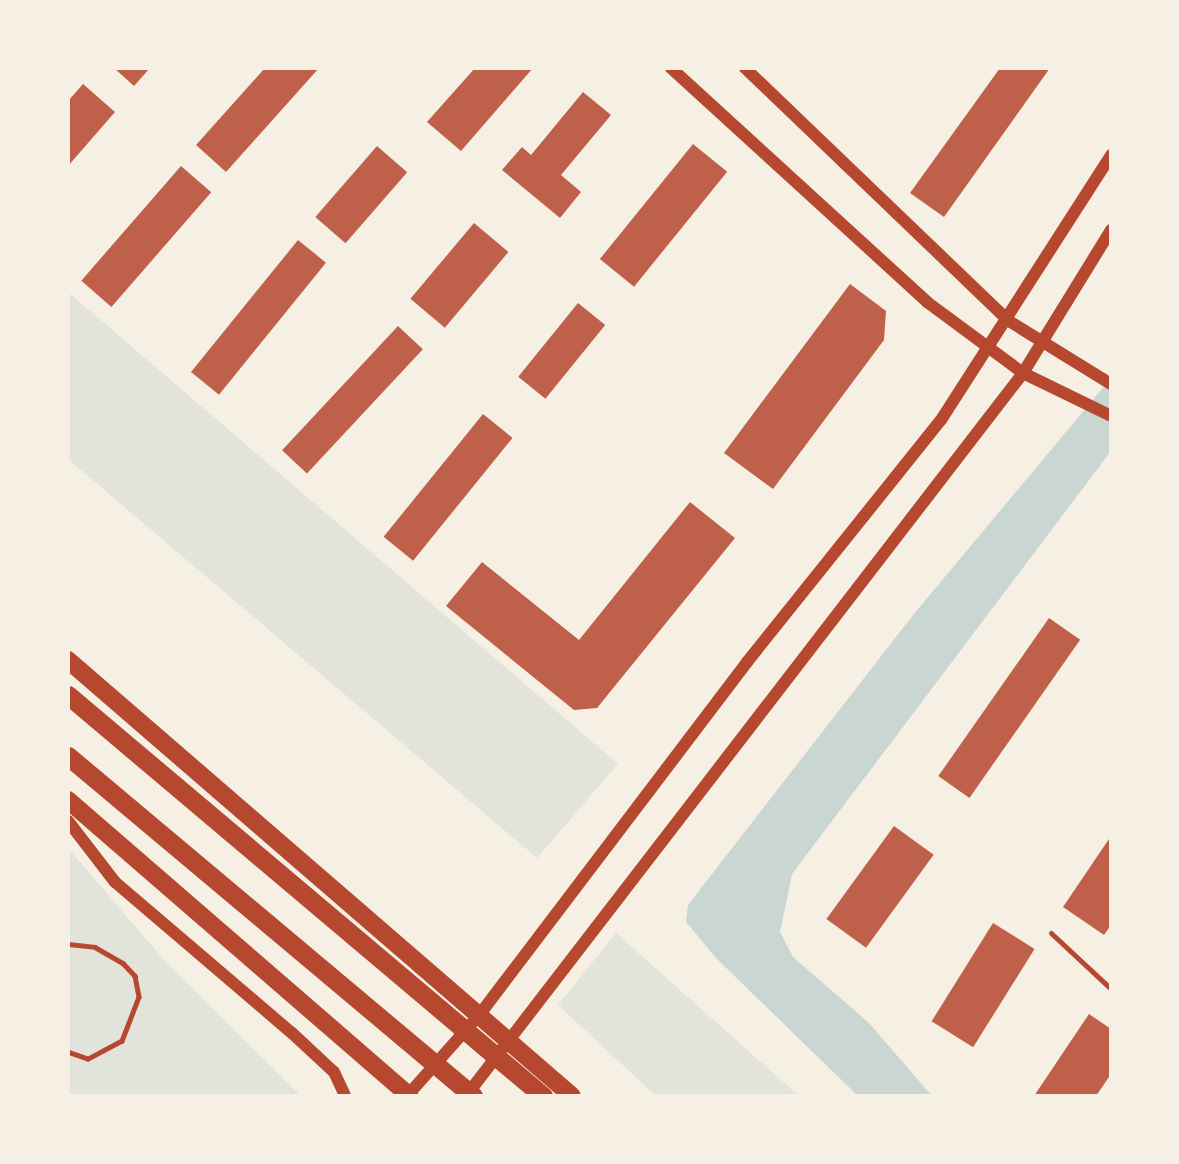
<!DOCTYPE html>
<html>
<head>
<meta charset="utf-8">
<style>
  body { margin:0 }
  #map { position:relative; width:1179px; height:1164px; overflow:hidden; background:#f6efe4; font-family:Montserrat,sans-serif }
  div>[style] { position:absolute }
  .green>* { inset:0; background:#e2e4dc }
  .water>* { inset:0; background:#c9d6d2 }
  .building>* { inset:0; background:#bf614a; transform-origin:0 0 }
  .path>* { height:4.5px; margin:-2.25px; padding:0 2.25px; transform-origin:2.25px; border-radius:2.25px; background:#b5482f }
  .service>* { height:5px; margin:-2.5px; padding:0 2.5px; transform-origin:2.5px; border-radius:2.5px; background:#b5482f }
  .tertiary>* { height:12px; margin:-6px; padding:0 6px; transform-origin:6px; border-radius:6px; background:#b5482f }
  .primary>* { height:18px; margin:-9px; padding:0 9px; transform-origin:9px; border-radius:9px; background:#b5482f }
  .trunk>* { height:19px; margin:-9.5px; padding:0 9.5px; transform-origin:9.5px; border-radius:9.5px; background:#b5482f }
  span { translate:-50% -50%; white-space:nowrap; text-align:center; line-height:1.15; -webkit-text-stroke:7px #f6efe4; paint-order:stroke }
  .frame { position:absolute; inset:0; border:70px solid #f6efe4; pointer-events:none }
</style>
</head>
<body>
<div id="map">
  <div class="green">
    <div style="clip-path:polygon(68px 292px,618px 764px,537px 858px,68px 459px)"></div>
    <div style="clip-path:polygon(68px 848px,164px 960px,301px 1096px,68px 1096px)"></div>
    <div style="clip-path:polygon(616px 933px,799px 1096px,656px 1096px,558px 1005px)"></div>
  </div>
  <div class="water">
    <div style="clip-path:polygon(1111px 378px,1111px 451px,792px 874px,780px 932px,793px 957px,869px 1023px,932px 1096px,858px 1096px,716px 958px,686px 922px,688px 905px,913px 615px)"></div>
  </div>
  <div class="building">
    <div style="clip-path:polygon(114px 68px,150px 68px,134px 86px)"></div>
    <div style="clip-path:polygon(265px 68px,319px 68px,226px 172px,196px 145px)"></div>
    <div style="clip-path:polygon(475px 68px,533px 68px,461px 151px,427px 122px)"></div>
    <div style="clip-path:polygon(1000px 68px,1050px 68px,944px 217px,910px 193px)"></div>
    <div style="clip-path:polygon(83px 84px,115px 112px,68px 166px,68px 101px)"></div>
    <div style="clip-path:polygon(583px 92px,611px 115px,561px 175px,581px 192px,560px 218px,502px 170px,522px 147px,531px 155px)"></div>
    <div style="left:693px;top:144px;width:44px;height:148px;rotate:39deg"></div>
    <div style="left:377px;top:146px;width:40px;height:94px;rotate:41deg"></div>
    <div style="left:181px;top:166px;width:40px;height:152px;rotate:41deg"></div>
    <div style="left:474px;top:223px;width:45px;height:99px;rotate:40deg"></div>
    <div style="left:298px;top:240px;width:36px;height:170px;rotate:39deg"></div>
    <div style="clip-path:polygon(850px 284px,886px 311px,884px 340px,773px 489px,724px 453px)"></div>
    <div style="left:578px;top:303px;width:35px;height:95px;rotate:39deg"></div>
    <div style="left:398px;top:326px;width:34px;height:170px;rotate:43deg"></div>
    <div style="left:483px;top:414px;width:38px;height:158px;rotate:39deg"></div>
    <div style="clip-path:polygon(690px 502px,735px 538px,597px 708px,574px 710px,446px 606px,482px 562px,579px 640px)"></div>
    <div style="left:1049px;top:618px;width:38px;height:193px;rotate:35deg"></div>
    <div style="left:894px;top:826px;width:49px;height:115px;rotate:36deg"></div>
    <div style="clip-path:polygon(1111px 836px,1111px 925px,1104px 935px,1063px 907px)"></div>
    <div style="left:993px;top:923px;width:49px;height:116px;rotate:32deg"></div>
    <div style="clip-path:polygon(1089px 1014px,1111px 1029px,1111px 1074px,1096px 1096px,1034px 1096px)"></div>
  </div>
  <div class="path">
    <div style="left:68px;top:944px;width:27px;rotate:6deg"></div>
    <div style="left:95px;top:947px;width:32px;rotate:30deg"></div>
    <div style="left:123px;top:963px;width:18px;rotate:47deg"></div>
    <div style="left:135px;top:976px;width:21px;rotate:79deg"></div>
    <div style="left:139px;top:997px;width:47px;rotate:111.1deg"></div>
    <div style="left:122px;top:1041px;width:38px;rotate:152deg"></div>
    <div style="left:88px;top:1059px;width:21px;rotate:-161deg"></div>
  </div>
  <div class="service">
    <div style="left:1051px;top:933px;width:82px;rotate:43deg"></div>
  </div>
  <div class="tertiary">
    <div style="left:671px;top:68px;width:347px;rotate:42.4deg"></div>
    <div style="left:927px;top:302px;width:119px;rotate:36.5deg"></div>
    <div style="left:1023px;top:373px;width:98px;rotate:26deg"></div>
    <div style="left:745px;top:68px;width:366px;rotate:43.8deg"></div>
    <div style="left:1009px;top:321px;width:120px;rotate:31.7deg"></div>
    <div style="left:68px;top:821px;width:77px;rotate:52.4deg"></div>
    <div style="left:115px;top:882px;width:233px;rotate:40.5deg"></div>
    <div style="left:292px;top:1033px;width:57px;rotate:42.9deg"></div>
    <div style="left:334px;top:1072px;width:26px;rotate:65deg"></div>
    <div style="left:407px;top:1096px;width:110px;rotate:-48.3deg"></div>
    <div style="left:480px;top:1014px;width:442px;rotate:-52.8deg"></div>
    <div style="left:747px;top:662px;width:310px;rotate:-51.3deg"></div>
    <div style="left:941px;top:420px;width:315px;rotate:-57.3deg"></div>
    <div style="left:466px;top:1096px;width:913px;rotate:-52.39deg"></div>
    <div style="left:1023px;top:373px;width:168px;rotate:-58.4deg"></div>
  </div>
  <div class="primary">
    <div style="left:68px;top:660px;width:666px;rotate:40.86deg"></div>
    <div style="left:68px;top:800px;width:452px;rotate:40.9deg"></div>
  </div>
  <div class="trunk">
    <div style="left:68px;top:695px;width:622px;rotate:40.17deg"></div>
    <div style="left:68px;top:756px;width:529px;rotate:40.01deg"></div>
  </div>
  <div class="frame"></div>
</div>
</body>
</html>
